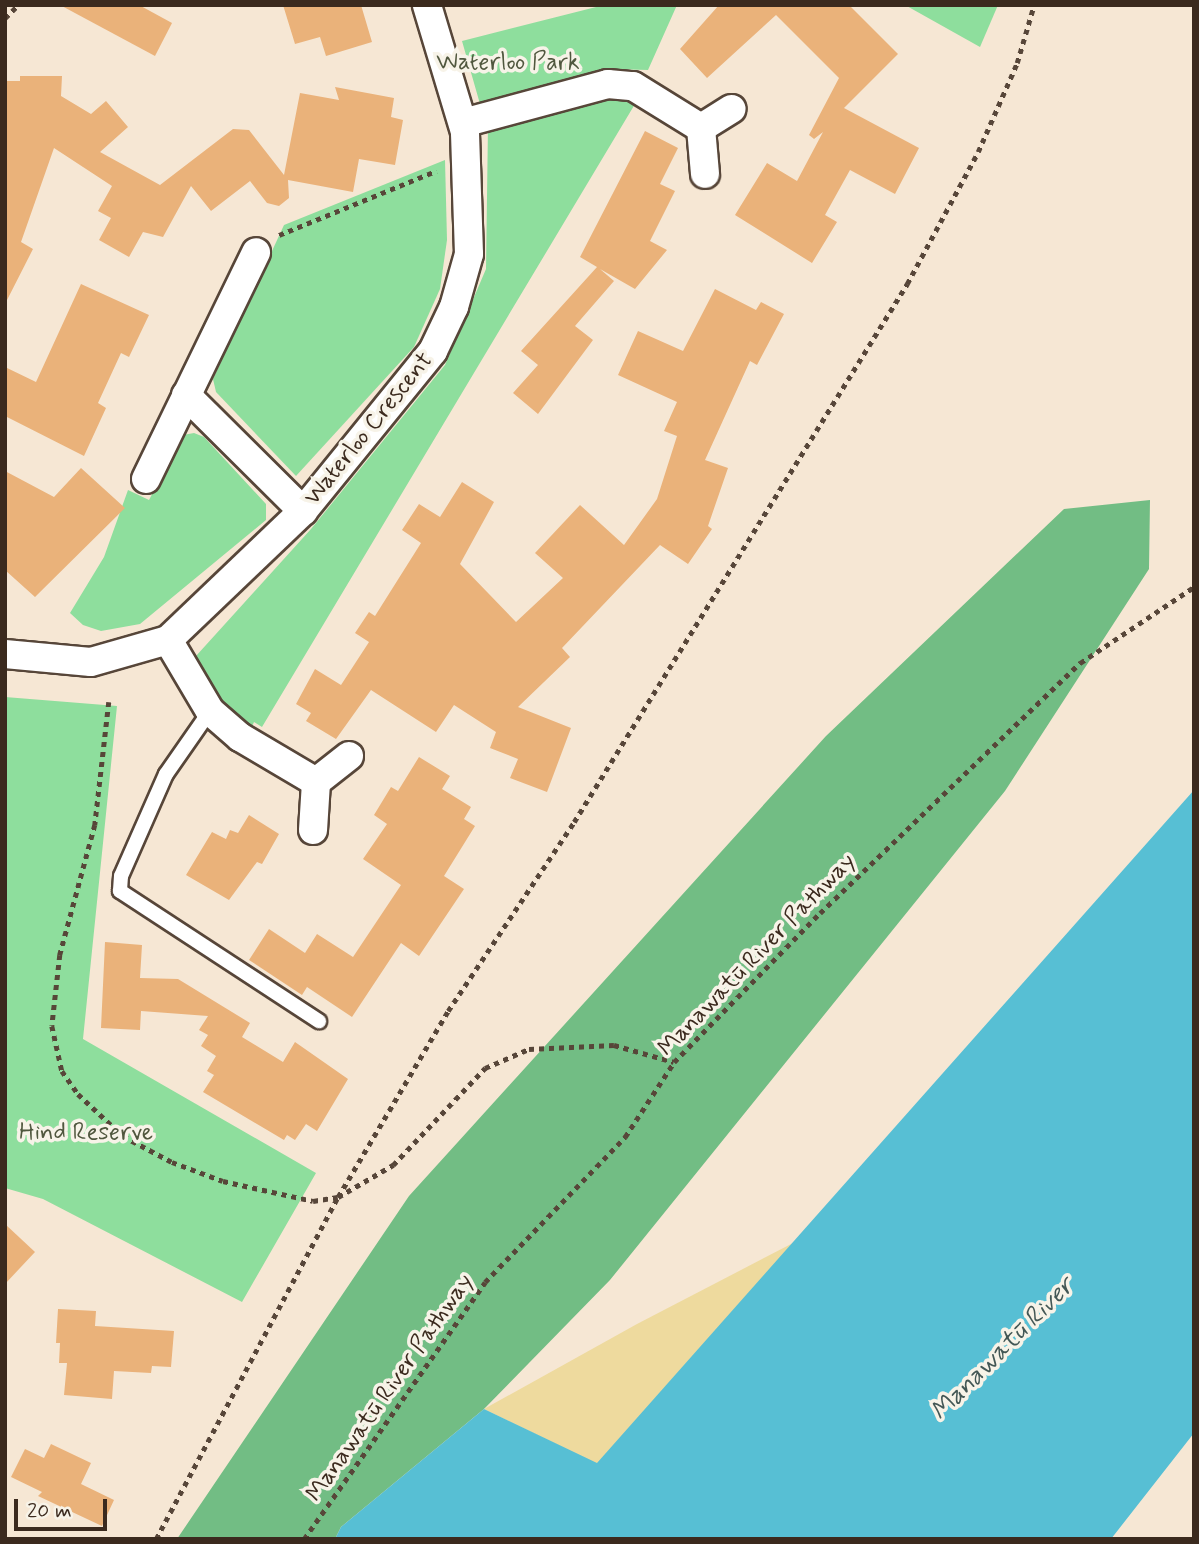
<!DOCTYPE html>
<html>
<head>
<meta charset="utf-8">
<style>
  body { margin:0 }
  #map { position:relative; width:1199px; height:1544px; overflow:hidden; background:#f6e7d4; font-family:Mynerve,sans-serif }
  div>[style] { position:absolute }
  .green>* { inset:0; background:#8ede9d }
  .forest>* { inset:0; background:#72bd84 }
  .sand>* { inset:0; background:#eeda9e }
  .water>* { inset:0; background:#57bfd4 }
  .building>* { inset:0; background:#eab27a }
  .path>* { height:4.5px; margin-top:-2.25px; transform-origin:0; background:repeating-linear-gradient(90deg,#574639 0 5px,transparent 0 10px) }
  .roads { filter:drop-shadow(2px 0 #574639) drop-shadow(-2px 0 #574639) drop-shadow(0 2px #574639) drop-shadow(0 -2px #574639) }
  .service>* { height:14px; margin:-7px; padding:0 7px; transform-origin:7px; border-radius:7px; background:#fff }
  .minor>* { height:28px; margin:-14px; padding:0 14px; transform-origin:14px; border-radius:14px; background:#fff }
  span { translate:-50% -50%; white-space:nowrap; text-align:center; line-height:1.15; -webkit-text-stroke:7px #f7f3e8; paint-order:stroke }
  .park-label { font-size:24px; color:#50573e }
  .street-label { font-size:24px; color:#3b2a1e }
  .water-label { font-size:26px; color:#435755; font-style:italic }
  .frame { position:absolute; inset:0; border:7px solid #3b2a1e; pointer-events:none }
  .scale { position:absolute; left:14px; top:1499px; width:93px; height:32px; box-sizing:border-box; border:4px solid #3b2a1e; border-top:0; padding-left:9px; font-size:21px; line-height:24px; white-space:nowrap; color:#3b2a1e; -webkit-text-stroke:5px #f7f3e8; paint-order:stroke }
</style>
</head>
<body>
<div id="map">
  <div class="green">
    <div style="clip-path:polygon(604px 5px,677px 5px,648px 70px,613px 69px,480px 104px,462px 41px)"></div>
    <div style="clip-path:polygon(905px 5px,998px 5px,980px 47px)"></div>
    <div style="clip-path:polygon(609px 92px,635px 104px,262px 727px,254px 722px,251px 729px,215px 697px,196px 656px,311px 529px,445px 365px,486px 269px,488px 125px)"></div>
    <div style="clip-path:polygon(445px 160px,447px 240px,440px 289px,414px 347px,296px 476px,216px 392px,213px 379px,284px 225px)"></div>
    <div style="clip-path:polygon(194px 433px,204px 437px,266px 504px,266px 520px,140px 624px,101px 631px,83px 625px,70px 613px,104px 557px,128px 490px,149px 500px,183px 435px)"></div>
    <div style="clip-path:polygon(5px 697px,117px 706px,83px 1039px,316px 1173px,242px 1302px,43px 1199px,5px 1188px)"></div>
  </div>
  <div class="forest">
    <div style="clip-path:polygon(1150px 500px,1149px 569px,1005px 791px,610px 1280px,484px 1409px,341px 1527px,335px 1539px,177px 1539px,409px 1196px,826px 736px,1064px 509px)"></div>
  </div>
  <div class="sand">
    <div style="clip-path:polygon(793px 1243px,597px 1464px,484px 1409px,637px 1324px)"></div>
  </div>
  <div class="water">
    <div style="clip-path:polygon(1194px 790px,1194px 1433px,1111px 1539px,335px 1539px,341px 1527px,484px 1409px,597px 1463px)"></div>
  </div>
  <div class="building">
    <div style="clip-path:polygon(60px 5px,139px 5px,172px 23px,155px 56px)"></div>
    <div style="clip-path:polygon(283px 5px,361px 5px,372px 42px,326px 56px,320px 37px,295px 44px)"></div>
    <div style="clip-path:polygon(719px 5px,849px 5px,898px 54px,844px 108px,919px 148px,895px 194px,850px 170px,825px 215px,837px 222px,812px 263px,735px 215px,767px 163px,797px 181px,823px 132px,814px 139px,809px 135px,839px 78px,776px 15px,707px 78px,680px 49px)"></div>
    <div style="clip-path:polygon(20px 76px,62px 76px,61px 96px,91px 114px,106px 101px,128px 127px,100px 152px,160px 185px,233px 129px,249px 130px,284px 175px,300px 93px,339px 100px,335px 87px,394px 98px,391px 117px,403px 120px,395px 165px,359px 159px,353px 192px,288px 180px,289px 198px,279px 206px,267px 203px,250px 181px,211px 211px,191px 186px,163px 237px,143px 232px,129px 257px,99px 240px,111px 218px,98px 211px,112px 186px,54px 148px,21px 242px,33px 249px,5px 304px,5px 81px,20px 81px)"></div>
    <div style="clip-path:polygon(645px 131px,678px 148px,660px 184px,675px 191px,650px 241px,667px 250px,635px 289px,600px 269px,614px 281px,575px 326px,593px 340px,538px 414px,513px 393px,538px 365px,521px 351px,597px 267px,580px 257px)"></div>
    <div style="clip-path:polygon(81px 284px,149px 315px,129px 357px,121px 353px,98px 403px,106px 408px,84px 456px,5px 416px,5px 367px,36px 382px)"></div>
    <div style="clip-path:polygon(715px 289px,756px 310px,761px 302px,784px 314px,757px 365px,750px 361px,705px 460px,728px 468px,708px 526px,712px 529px,688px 564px,660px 545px,562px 648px,570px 657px,518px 707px,571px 728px,547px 792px,510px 778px,518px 759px,490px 748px,496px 732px,454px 705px,436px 732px,371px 690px,336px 739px,306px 721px,311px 713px,296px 704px,315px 669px,341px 685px,369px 642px,355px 633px,369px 612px,375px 616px,421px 543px,402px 530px,419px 504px,440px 517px,462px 482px,494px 502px,460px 564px,516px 622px,563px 578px,535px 553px,580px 505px,624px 545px,657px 499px,677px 436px,664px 431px,677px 402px,618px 375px,638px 331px,683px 351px)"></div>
    <div style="clip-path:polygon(81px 468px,125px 508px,35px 597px,5px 570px,5px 471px,54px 497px)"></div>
    <div style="clip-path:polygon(419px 757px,450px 776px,442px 789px,471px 807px,464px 819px,475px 826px,444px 876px,464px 889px,419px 956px,401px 943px,352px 1017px,307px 987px,302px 995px,249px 960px,269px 929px,305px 953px,317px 934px,353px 957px,401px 885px,363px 859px,387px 824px,374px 815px,391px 787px,398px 791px)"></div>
    <div style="clip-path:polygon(249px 815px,279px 834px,262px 864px,257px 862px,229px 900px,186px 875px,212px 832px,226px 839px,230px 830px,238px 833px)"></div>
    <div style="clip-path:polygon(105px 942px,142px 945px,140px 978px,178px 979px,250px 1023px,242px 1037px,283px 1062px,295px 1042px,348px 1079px,317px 1131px,306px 1124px,295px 1140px,287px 1135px,284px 1140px,203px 1092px,214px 1075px,207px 1071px,216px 1056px,201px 1046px,208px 1035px,199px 1030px,208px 1016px,141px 1011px,140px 1030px,101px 1028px)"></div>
    <div style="clip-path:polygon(5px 1224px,35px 1252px,5px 1284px)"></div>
    <div style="clip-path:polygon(58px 1309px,96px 1311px,95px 1326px,174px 1331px,171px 1367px,152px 1366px,151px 1373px,114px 1371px,112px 1399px,64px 1395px,67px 1363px,59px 1363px,60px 1343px,56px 1343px)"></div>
    <div style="clip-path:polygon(51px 1444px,91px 1463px,81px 1484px,114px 1500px,102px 1526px,38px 1496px,42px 1492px,11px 1477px,25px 1449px,44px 1458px)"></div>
  </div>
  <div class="path">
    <div style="left:5px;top:18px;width:18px;rotate:-45deg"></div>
    <div style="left:279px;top:235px;width:170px;rotate:-22.2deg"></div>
    <div style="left:109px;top:702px;width:124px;rotate:96.5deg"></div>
    <div style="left:95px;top:825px;width:135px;rotate:105.1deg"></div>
    <div style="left:60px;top:955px;width:71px;rotate:96.4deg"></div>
    <div style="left:52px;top:1026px;width:46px;rotate:77.5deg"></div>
    <div style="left:62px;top:1071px;width:28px;rotate:55deg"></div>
    <div style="left:78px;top:1094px;width:62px;rotate:43deg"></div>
    <div style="left:123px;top:1136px;width:55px;rotate:28deg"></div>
    <div style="left:172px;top:1162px;width:54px;rotate:20.4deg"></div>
    <div style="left:223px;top:1181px;width:92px;rotate:12.5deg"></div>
    <div style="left:313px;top:1201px;width:25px;rotate:-9deg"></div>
    <div style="left:338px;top:1197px;width:64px;rotate:-30.2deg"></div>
    <div style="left:393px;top:1165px;width:134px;rotate:-46.5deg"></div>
    <div style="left:485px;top:1068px;width:48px;rotate:-23.4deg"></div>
    <div style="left:529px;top:1049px;width:85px;rotate:-2.7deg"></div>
    <div style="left:614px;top:1045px;width:62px;rotate:15.8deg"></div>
    <div style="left:156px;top:1539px;width:387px;rotate:-62deg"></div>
    <div style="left:338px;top:1197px;width:216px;rotate:-59.4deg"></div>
    <div style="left:448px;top:1011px;width:227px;rotate:-56.3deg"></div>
    <div style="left:574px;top:822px;width:633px;rotate:-58.24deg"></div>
    <div style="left:907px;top:284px;width:150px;rotate:-61.7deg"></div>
    <div style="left:978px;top:152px;width:97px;rotate:-66.3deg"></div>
    <div style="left:1017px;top:63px;width:60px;rotate:-73.7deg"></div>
    <div style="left:304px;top:1539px;width:314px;rotate:-54.8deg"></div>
    <div style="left:485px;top:1282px;width:202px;rotate:-46deg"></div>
    <div style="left:625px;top:1137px;width:90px;rotate:-56.8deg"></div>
    <div style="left:674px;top:1062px;width:209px;rotate:-45.6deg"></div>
    <div style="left:820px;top:913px;width:361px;rotate:-43.9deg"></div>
    <div style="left:1080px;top:663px;width:137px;rotate:-33.7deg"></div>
  </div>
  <div class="roads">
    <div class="service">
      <div style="left:210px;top:711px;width:77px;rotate:124.9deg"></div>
      <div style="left:166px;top:774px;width:111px;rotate:113.8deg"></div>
      <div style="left:121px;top:876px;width:15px;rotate:94deg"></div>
      <div style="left:120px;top:891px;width:238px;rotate:33.2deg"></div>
    </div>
    <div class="minor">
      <div style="left:463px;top:123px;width:150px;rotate:-15.1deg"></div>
      <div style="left:608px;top:84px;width:25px;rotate:5deg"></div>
      <div style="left:633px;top:86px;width:80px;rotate:31.7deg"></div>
      <div style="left:701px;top:128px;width:36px;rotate:-32deg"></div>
      <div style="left:701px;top:128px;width:46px;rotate:85deg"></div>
      <div style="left:186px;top:395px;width:165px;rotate:44.8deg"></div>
      <div style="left:146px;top:479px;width:252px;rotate:-64.1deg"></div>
      <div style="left:168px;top:640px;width:82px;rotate:59.4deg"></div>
      <div style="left:210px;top:711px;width:40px;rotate:41deg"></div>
      <div style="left:240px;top:737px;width:88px;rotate:30.6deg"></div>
      <div style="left:316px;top:782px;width:42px;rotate:-38.2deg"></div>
      <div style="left:5px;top:654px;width:86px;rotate:5.3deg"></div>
      <div style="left:91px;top:662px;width:80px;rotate:-15.9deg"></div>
      <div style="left:168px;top:640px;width:187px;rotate:-43.7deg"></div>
      <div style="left:303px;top:511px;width:206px;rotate:-50.9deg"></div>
      <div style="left:433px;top:351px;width:49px;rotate:-64.5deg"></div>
      <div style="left:454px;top:307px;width:55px;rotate:-74.2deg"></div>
      <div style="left:469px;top:254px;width:122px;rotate:-91.9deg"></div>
      <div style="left:465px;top:132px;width:133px;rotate:-106.7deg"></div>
      <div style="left:313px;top:830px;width:48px;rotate:-86.4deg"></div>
    </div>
  </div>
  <div class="park-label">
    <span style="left:508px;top:63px">Waterloo Park</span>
    <span style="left:86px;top:1133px">Hind Reserve</span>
  </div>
  <div class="street-label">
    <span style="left:369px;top:429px;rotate:-51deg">Waterloo Crescent</span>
    <span style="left:757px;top:955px;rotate:-46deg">Manawatū River Pathway</span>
    <span style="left:390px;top:1388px;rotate:-55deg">Manawatū River Pathway</span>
  </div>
  <div class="water-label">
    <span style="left:1003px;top:1350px;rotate:-45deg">Manawatū River</span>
  </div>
  <div class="frame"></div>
  <div class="scale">20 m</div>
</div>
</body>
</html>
